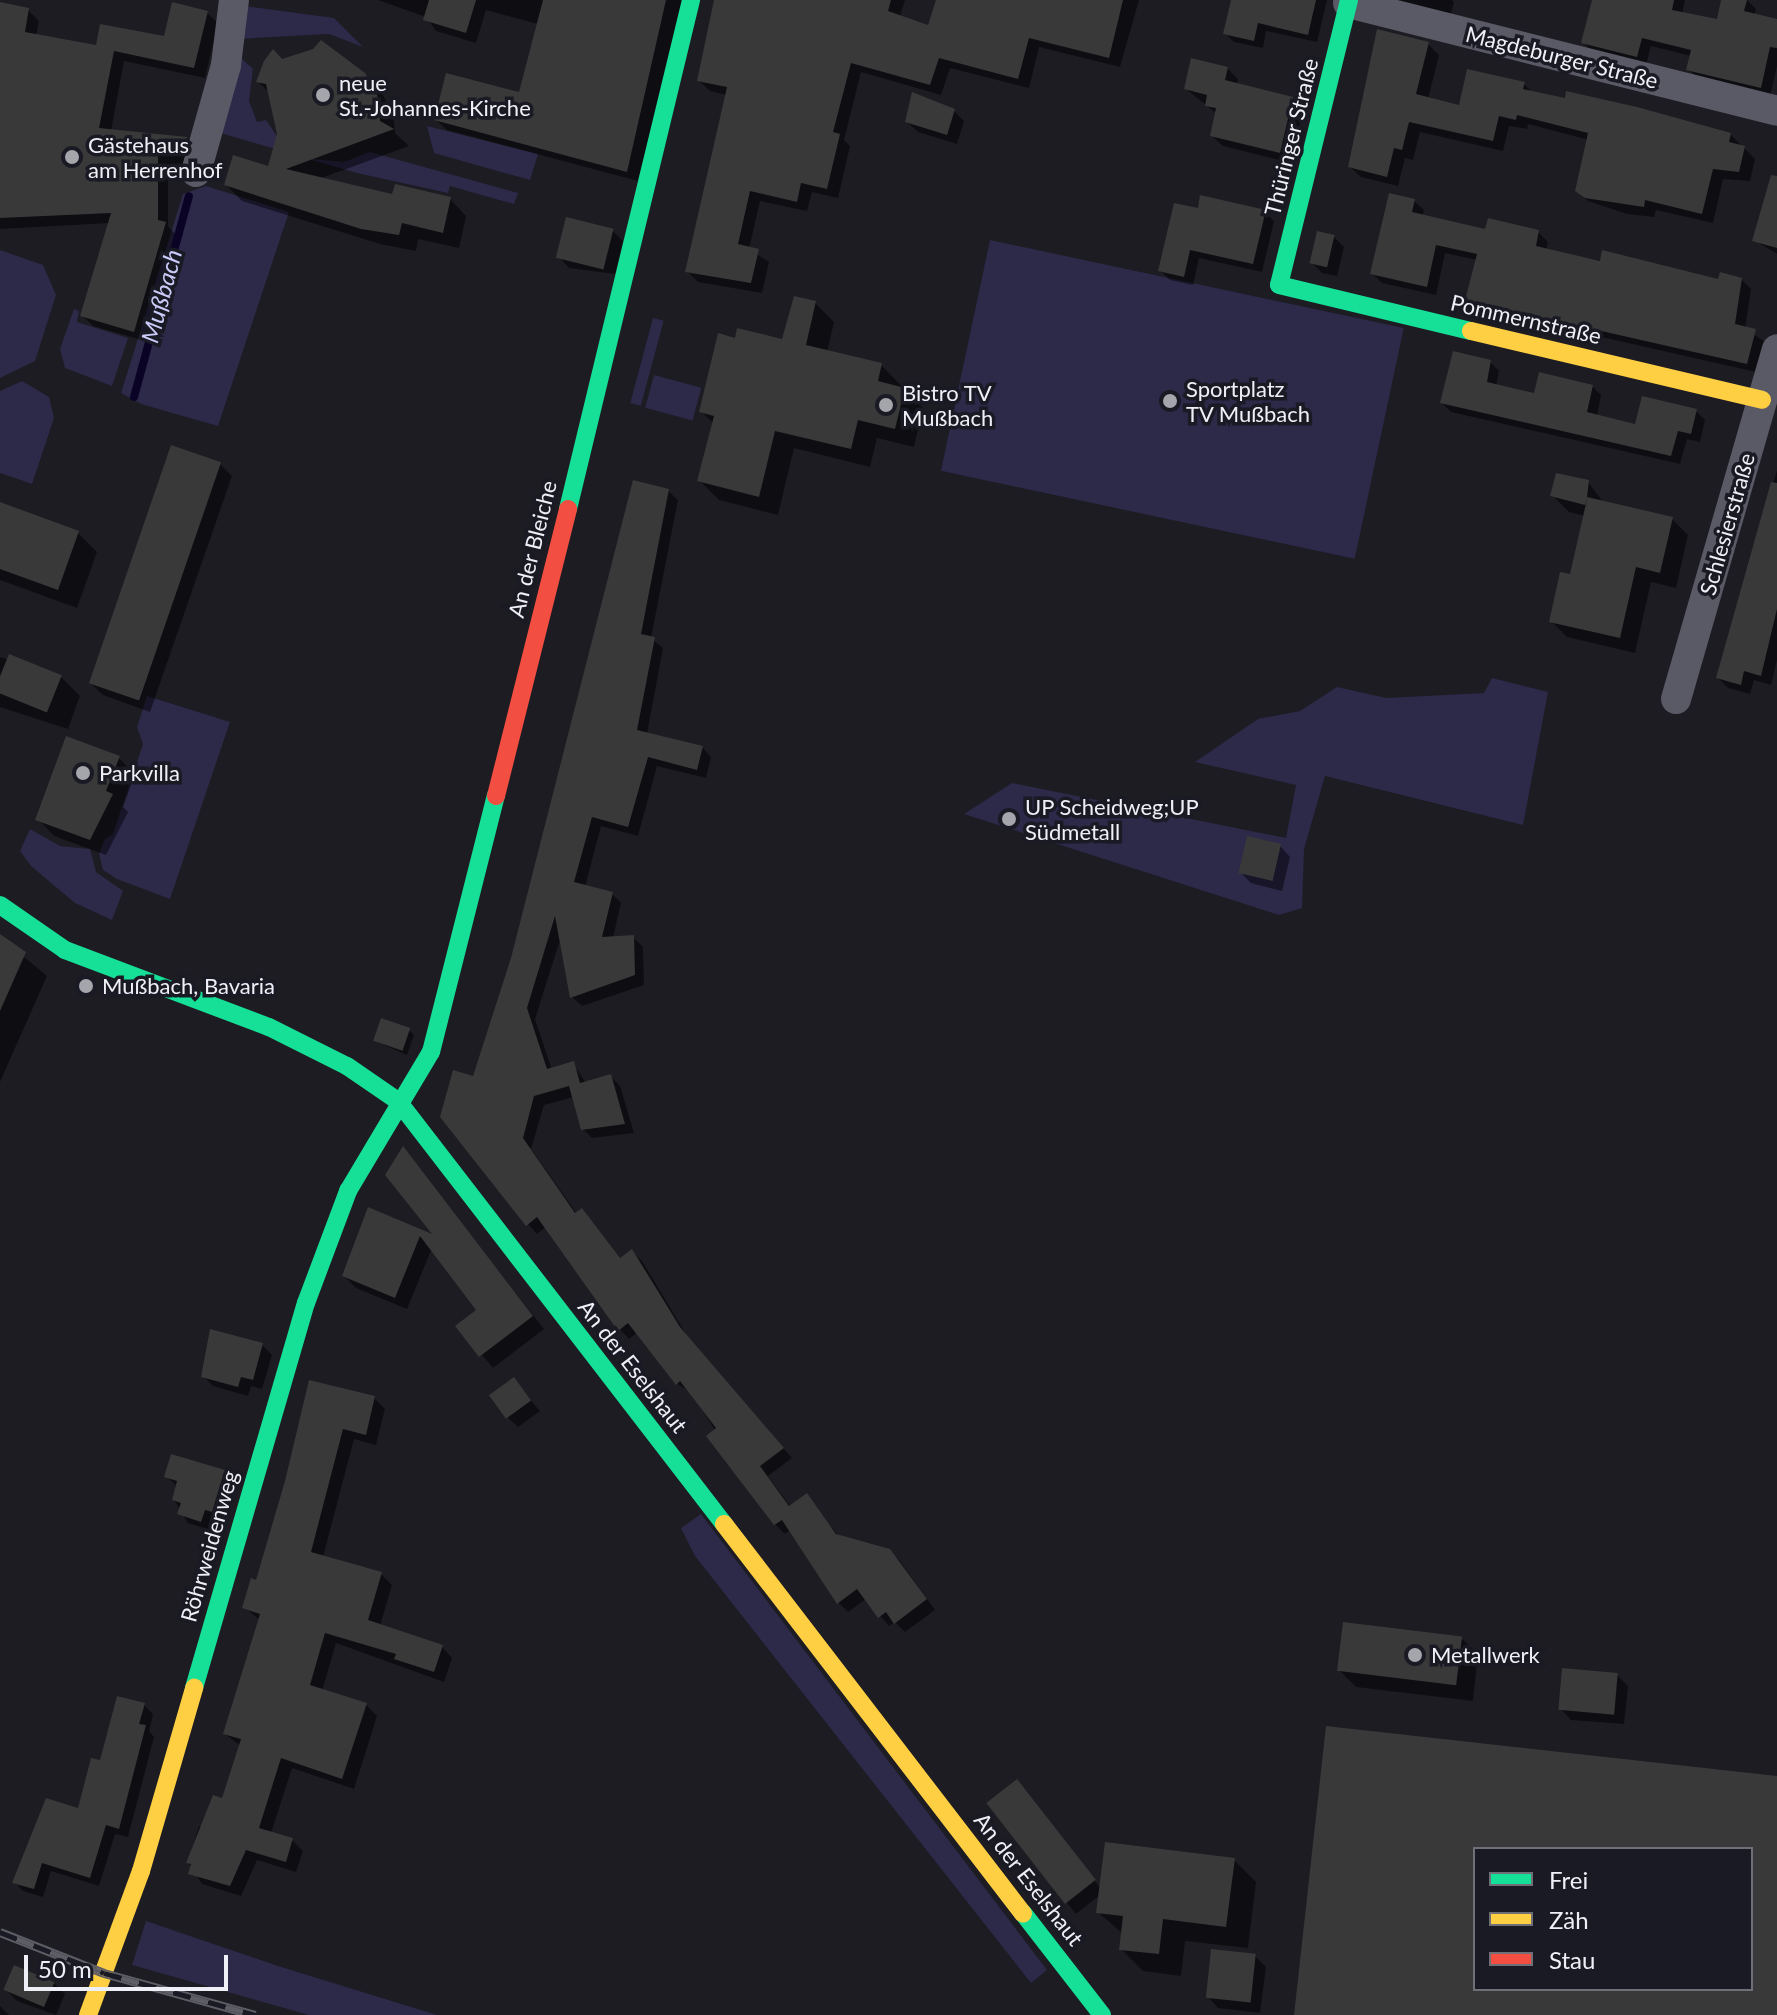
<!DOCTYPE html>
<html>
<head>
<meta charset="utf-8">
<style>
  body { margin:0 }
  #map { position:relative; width:1777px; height:2015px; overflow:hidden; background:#1c1c22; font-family:Lato,sans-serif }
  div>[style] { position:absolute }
  .green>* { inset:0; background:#2c2949; transform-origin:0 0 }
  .shadow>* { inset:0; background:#0007 }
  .stream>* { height:8px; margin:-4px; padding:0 4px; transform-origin:4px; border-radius:4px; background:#0a0325 }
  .building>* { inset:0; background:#39393a; transform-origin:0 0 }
  .street>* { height:30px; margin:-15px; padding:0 15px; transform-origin:15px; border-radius:15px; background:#5a5966 }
  .fast>* { height:18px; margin:-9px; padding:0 9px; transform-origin:9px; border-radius:9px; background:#16e098 }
  .slow>* { height:18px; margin:-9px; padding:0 9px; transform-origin:9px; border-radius:9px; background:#ffcf43 }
  .jam>* { height:18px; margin:-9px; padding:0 9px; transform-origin:9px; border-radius:9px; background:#f24e42 }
  .rail>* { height:9px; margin-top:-4.5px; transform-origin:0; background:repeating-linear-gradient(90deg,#1a1a24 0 18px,#5d5d65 0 36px); box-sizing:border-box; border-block:2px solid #5d5d65 }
  .dots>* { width:22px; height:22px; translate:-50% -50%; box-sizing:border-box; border:4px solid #1a1a24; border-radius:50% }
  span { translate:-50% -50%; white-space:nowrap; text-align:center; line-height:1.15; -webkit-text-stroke:7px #1a1a24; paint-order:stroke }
  .street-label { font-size:22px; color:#efeff7 }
  .poi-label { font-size:22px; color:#efeff7 }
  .left { translate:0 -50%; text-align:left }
  .water-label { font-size:24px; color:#cbcbf9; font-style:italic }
  .legend { position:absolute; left:1473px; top:1847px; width:280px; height:144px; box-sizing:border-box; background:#1a1a24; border:2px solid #6f6f78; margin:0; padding:10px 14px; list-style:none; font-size:24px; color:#efeff7 }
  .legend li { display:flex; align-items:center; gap:16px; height:40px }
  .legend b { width:40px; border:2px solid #6f6f78 }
  .scale { position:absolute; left:24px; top:1955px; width:204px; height:36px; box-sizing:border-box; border:4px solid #efeff7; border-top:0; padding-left:10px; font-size:24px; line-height:28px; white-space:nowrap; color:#efeff7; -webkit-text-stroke:6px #1a1a24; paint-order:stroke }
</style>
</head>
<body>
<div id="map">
  <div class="green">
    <div style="clip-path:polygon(244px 6px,334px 18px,363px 47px,329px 34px,237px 39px)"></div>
    <div style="clip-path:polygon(235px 52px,253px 69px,249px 101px,257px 122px,266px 120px,279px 139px,310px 159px,344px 162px,370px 152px,518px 193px,514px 204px,450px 186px,448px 193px,357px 173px,224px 134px,218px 129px)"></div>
    <div style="clip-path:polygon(427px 126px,538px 154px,530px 180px,434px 153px)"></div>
    <div style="clip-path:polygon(206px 186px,289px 212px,218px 426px,141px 404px,121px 393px,183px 194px)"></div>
    <div style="left:990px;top:240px;width:423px;height:236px;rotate:12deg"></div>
    <div style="clip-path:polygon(0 250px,43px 265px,56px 295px,35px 361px,0 378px)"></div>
    <div style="clip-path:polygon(74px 309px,79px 311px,77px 322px,128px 338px,112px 386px,65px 368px,60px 349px)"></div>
    <div style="left:653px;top:318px;width:11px;height:88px;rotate:15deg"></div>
    <div style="left:654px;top:375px;width:49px;height:34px;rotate:15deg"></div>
    <div style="clip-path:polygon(22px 381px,49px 397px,54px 418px,32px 484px,0 473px,0 391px)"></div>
    <div style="clip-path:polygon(1492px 678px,1548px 692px,1523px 825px,1325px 776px,1304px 849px,1302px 908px,1279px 915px,964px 814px,1012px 783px,1286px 838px,1296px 785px,1195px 762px,1258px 719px,1300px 711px,1337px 687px,1386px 698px,1484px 693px)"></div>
    <div style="clip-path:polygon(147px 696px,230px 722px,170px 899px,117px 879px,103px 870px,99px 854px,105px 839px,113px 834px,143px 744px,137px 727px)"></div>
    <div style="clip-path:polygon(30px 829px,60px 846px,90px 849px,96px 872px,123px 891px,112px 920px,75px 903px,31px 866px,20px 851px)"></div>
    <div style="clip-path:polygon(701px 1514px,1047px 1970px,1031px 1983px,695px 1556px,681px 1528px)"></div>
    <div style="clip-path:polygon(146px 1921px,278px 1966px,437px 2015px,309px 2015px,132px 1965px)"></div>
  </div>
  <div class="shadow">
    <div style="clip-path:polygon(378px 0,683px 0,638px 181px,447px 130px,436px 120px,521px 94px,538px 24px,486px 10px,476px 43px,436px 31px,426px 17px)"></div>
    <div style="clip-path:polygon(720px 0,905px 0,900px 16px,930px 28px,938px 0,1139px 0,1120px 67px,1039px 47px,1029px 88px,950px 68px,941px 95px,861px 72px,844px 140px,850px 146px,838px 198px,812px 192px,807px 211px,760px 201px,749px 249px,769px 262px,762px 293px,698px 282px,687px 271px,727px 95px,710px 91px,699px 81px)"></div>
    <div style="clip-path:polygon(1233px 0,1327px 0,1317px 42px,1266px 31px,1263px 48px,1234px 42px,1225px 33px)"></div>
    <div style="clip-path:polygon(1394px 0,1452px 0,1454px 2px,1450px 17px)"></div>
    <div style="clip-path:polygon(1610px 0,1685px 0,1682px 14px,1718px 22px,1723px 0,1747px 0,1756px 9px,1754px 16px,1777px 21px,1777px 66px,1770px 96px,1698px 78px,1688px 69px,1691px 56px,1651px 46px,1646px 65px,1593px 52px,1584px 43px)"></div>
    <div style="clip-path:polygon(0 4px,28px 10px,39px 21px,36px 36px,97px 48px,165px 39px,207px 13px,218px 23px,205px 78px,124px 61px,111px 131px,186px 139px,197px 150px,193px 165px,168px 164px,168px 226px,176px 235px,145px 341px,93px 326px,82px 315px,110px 223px,0 229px)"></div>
    <div style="clip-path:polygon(1428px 44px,1439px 55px,1428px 99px,1460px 107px,1524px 84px,1534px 94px,1730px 134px,1755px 159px,1750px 181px,1723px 179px,1713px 223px,1656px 210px,1654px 217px,1627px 214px,1588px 201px,1577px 191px,1589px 140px,1528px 124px,1527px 129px,1509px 126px,1503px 151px,1420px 132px,1413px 160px,1405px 158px,1398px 186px,1361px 177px,1350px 167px)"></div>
    <div style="clip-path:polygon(283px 61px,363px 75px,381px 92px,393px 112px,395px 133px,409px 146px,319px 179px,394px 197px,450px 199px,466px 216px,459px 248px,418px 239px,416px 251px,380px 244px,242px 201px,226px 185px,270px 167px,279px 134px,271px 94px,258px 82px)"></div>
    <div style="clip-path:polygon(1227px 68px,1238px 79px,1237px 85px,1292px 98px,1303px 109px,1291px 163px,1223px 146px,1212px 136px,1217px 114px,1186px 89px)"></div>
    <div style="clip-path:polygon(954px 111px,964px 121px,957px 144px,918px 132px,907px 122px)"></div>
    <div style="clip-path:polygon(1777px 183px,1777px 254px,1754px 240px)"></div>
    <div style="clip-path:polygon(1414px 201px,1424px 210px,1422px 217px,1487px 232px,1538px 232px,1548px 242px,1546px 251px,1719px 281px,1741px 279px,1751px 289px,1745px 329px,1764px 341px,1756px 372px,1477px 309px,1468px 299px,1477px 260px,1445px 253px,1436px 295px,1382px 283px,1372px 273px)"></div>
    <div style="clip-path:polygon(1199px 211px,1265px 212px,1274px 221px,1262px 272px,1199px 258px,1193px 285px,1170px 280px,1160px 270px)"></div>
    <div style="clip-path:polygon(612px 230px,623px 241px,615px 274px,569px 268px,559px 257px)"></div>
    <div style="clip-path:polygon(1334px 237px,1344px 247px,1337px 276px,1322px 273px,1311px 262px)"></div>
    <div style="clip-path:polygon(815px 303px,834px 322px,827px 352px,881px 365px,923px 408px,914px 447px,877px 438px,870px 467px,794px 448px,778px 515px,719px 500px,700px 481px,714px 424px,701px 411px,737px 340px,784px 342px)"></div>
    <div style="clip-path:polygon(1490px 362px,1499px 371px,1496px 386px,1535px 395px,1592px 386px,1601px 395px,1597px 416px,1637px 426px,1696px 411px,1705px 420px,1700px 442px,1687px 439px,1680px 464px,1451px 412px,1442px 403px)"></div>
    <div style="clip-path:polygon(220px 464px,232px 476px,150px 712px,103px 695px,90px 683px)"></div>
    <div style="clip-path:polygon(1777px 470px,1777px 660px,1771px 685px,1754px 680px,1750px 694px,1728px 688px,1718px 678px)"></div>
    <div style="clip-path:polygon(1588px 482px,1604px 503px,1672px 519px,1688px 535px,1676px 588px,1651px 582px,1635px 653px,1567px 637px,1551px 621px,1571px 576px,1585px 516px,1569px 512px,1553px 496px)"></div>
    <div style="clip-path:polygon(668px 491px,678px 500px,651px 638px,663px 648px,647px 734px,702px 747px,711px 757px,706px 778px,657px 766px,638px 836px,601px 826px,585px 887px,612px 894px,621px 903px,613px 938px,633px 937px,643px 947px,644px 985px,582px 1006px,572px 997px,561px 937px,535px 1019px,552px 1070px,573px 1064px,586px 1083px,610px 1076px,620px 1086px,634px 1133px,592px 1138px,583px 1129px,574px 1097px,544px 1105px,531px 1149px,577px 1214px,582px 1210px,591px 1220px,621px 1260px,632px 1252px,642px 1261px,689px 1339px,792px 1458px,768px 1476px,791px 1507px,806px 1496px,839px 1536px,889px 1551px,900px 1561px,935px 1610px,905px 1632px,895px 1622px,889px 1626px,866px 1599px,848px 1612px,838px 1602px,791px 1529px,785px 1534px,775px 1524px,690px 1391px,677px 1384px,638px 1332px,629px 1339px,620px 1329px,546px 1227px,537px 1234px,528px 1224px,474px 1078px)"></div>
    <div style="clip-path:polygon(0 504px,78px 533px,97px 552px,77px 608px,0 580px)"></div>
    <div style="clip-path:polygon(0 657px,61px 677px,80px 696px,68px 729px,0 707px)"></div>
    <div style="clip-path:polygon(118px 757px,135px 774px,123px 807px,128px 812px,106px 855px,54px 836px,38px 819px)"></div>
    <div style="clip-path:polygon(1280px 846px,1290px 857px,1282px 891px,1251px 883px,1240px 872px)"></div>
    <div style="clip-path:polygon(0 937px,47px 976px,0 1082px)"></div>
    <div style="clip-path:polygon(409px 1030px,414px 1035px,407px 1055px,375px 1041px)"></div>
    <div style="clip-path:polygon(403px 1150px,544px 1329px,493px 1368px,458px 1326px,479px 1310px,432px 1248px,407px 1309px,356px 1288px,344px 1276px,369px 1210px,439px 1238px)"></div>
    <div style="clip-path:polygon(262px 1345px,272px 1355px,262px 1389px,251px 1386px,248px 1396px,213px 1386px,203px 1376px)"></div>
    <div style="clip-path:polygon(514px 1380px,540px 1411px,518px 1427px,507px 1417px)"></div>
    <div style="clip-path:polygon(374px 1398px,385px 1409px,376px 1445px,354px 1439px,323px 1557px,381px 1574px,392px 1585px,380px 1626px,442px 1647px,452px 1658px,444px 1682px,336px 1643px,322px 1691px,366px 1705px,377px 1716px,354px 1789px,292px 1768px,271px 1833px,292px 1840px,303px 1851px,296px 1872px,257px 1860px,241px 1896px,202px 1884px,188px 1862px,199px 1826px,205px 1828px,223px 1800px,241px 1746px,225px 1734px,260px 1620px,245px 1608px,258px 1582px,287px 1482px)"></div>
    <div style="clip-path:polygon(224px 1472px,233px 1481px,221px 1520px,214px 1518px,210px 1530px,188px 1523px,174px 1500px,178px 1487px,166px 1476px)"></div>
    <div style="clip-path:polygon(1461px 1638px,1478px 1654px,1473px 1701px,1356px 1687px,1340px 1671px)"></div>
    <div style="clip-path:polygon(1617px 1675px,1628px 1686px,1624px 1724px,1571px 1720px,1561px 1709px)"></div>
    <div style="clip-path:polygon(144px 1705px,153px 1714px,149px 1731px,154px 1737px,128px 1837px,115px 1834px,99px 1886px,51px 1871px,43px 1897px,23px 1891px,14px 1882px,79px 1810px,102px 1763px)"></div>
    <div style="clip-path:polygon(1017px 1782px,1101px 1889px,1234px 1860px,1256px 1882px,1248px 1948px,1185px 1941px,1181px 1976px,1143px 1971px,1121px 1949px,1123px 1934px,1098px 1912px,1100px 1895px,1076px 1914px,988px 1803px)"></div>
    <div style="clip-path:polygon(1255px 1956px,1266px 1967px,1260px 2013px,1218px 2008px,1208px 1997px)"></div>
    <div style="clip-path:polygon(54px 1983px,65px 1994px,56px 2015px,17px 2001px,6px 1990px)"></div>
    <div style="clip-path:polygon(0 2006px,9px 2015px,0 2015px)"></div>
  </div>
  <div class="stream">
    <div style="left:134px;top:397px;width:208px;rotate:-74.7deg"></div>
  </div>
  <div class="building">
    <div style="clip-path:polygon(429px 0,476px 0,466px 33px,423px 20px)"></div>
    <div style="clip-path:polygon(543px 0,666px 0,627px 172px,434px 120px,446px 73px,519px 92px)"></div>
    <div style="clip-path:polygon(714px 0,891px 0,888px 11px,928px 25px,936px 0,1123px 0,1109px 58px,1029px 38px,1018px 79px,939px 58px,930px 85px,851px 63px,833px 132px,840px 134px,827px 189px,801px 183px,797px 202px,750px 191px,738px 244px,759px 249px,751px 283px,685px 272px,727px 87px,697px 81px)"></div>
    <div style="clip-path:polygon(1231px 0,1316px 0,1308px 35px,1258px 23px,1254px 41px,1223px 34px)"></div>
    <div style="clip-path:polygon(1592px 0,1674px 0,1672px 10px,1717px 19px,1721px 0,1747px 0,1744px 11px,1777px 19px,1777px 48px,1770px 47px,1761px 88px,1686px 70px,1691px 50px,1642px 38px,1637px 57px,1581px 43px)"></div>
    <div style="clip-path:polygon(0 2px,29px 8px,25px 32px,96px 45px,100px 24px,164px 36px,172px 2px,208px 11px,194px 68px,114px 51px,99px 128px,187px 137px,182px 155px,158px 154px,158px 220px,166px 222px,134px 332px,80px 316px,111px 213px,0 218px)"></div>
    <div style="clip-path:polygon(1377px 29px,1429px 42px,1416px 94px,1459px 105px,1467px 69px,1525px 82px,1523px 89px,1565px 98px,1566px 91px,1637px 107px,1731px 133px,1729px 142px,1745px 146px,1739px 172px,1713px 169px,1702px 214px,1645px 200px,1644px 207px,1585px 198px,1575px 191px,1588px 133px,1517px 115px,1516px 120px,1499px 116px,1493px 141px,1409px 122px,1402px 150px,1394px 148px,1387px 177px,1348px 167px)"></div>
    <div style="clip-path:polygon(321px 40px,365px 73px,377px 93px,380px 121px,394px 129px,286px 169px,392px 194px,395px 184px,451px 197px,443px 233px,402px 223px,399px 235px,361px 229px,224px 185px,233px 155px,268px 166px,277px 134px,266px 84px,256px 82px,264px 61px,273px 49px,282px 59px,313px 49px)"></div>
    <div style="clip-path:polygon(1191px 58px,1228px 67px,1225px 80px,1293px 97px,1280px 153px,1210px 136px,1216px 108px,1205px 106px,1207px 95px,1184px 89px)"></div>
    <div style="clip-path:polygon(912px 92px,955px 109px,947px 135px,905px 122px)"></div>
    <div style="clip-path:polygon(1771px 175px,1777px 176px,1777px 248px,1752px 241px)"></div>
    <div style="clip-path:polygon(1389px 193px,1415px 199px,1412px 212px,1485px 229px,1488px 218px,1539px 230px,1536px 246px,1600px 261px,1602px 250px,1718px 279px,1720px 272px,1742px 278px,1735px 324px,1756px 329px,1747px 364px,1465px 300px,1477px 254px,1436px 245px,1427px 287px,1370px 274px)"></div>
    <div style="clip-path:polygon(1200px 195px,1266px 210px,1253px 264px,1190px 250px,1184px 277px,1158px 271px,1174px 203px,1198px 208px)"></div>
    <div style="left:566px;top:217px;width:49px;height:42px;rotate:14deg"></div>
    <div style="left:1317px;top:231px;width:18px;height:33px;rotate:13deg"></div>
    <div style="clip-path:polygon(794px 296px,816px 301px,806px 345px,882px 363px,878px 381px,905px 388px,895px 429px,858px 420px,851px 449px,775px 431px,759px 497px,697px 481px,714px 416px,699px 412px,718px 333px,735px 338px,737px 328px,782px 339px)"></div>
    <div style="clip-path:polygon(1453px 351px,1491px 360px,1487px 382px,1534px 393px,1539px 372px,1593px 385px,1587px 412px,1635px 424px,1642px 396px,1697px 409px,1691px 434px,1678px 431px,1671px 456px,1440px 403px)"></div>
    <div style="left:171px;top:445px;width:53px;height:252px;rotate:19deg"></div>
    <div style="clip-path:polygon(1556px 473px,1589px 480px,1587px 497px,1673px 517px,1660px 573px,1636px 567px,1620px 638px,1549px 622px,1560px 572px,1570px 574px,1587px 499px,1585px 505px,1550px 496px)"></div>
    <div style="clip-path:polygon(633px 480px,669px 489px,641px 634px,655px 637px,637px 730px,703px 746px,697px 770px,648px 757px,628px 827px,592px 817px,574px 882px,613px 892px,602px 937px,634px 935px,635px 975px,570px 998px,555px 916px,527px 1008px,547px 1069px,574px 1061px,580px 1083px,611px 1074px,625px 1124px,581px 1130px,569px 1086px,534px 1096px,523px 1138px,575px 1213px,582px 1208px,620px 1258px,632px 1249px,680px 1327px,784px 1448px,760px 1466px,789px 1506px,807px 1493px,836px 1534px,890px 1549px,927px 1599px,894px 1624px,886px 1612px,878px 1618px,857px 1589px,837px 1604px,782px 1520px,774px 1525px,706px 1436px,716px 1428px,680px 1381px,676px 1385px,628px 1323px,618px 1331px,537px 1217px,526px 1226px,440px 1117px,453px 1070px,473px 1076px,511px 958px)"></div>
    <div style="clip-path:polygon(1771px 482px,1777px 483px,1777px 609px,1761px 676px,1744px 671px,1741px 685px,1716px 678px)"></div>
    <div style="clip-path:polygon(0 502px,79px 531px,58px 590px,0 569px)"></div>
    <div style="left:9px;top:654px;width:57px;height:40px;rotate:22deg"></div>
    <div style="clip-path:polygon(66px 736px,120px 756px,106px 791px,113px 794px,90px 840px,35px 820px)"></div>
    <div style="left:1247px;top:836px;width:35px;height:38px;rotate:13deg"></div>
    <div style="clip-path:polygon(0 934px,26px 952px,0 1011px)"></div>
    <div style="left:381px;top:1018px;width:31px;height:24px;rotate:19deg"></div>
    <div style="clip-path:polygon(403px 1146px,533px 1316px,479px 1357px,455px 1326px,476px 1310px,420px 1236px,395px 1298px,342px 1276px,368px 1207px,432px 1234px,385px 1175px)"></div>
    <div style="clip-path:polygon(210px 1329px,263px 1343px,253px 1380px,241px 1377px,238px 1387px,201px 1377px)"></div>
    <div style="left:514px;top:1377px;width:29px;height:31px;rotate:54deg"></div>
    <div style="clip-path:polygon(309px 1380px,375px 1396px,366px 1435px,343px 1429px,311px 1552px,382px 1572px,368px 1620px,443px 1645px,434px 1672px,394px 1659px,396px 1654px,325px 1633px,310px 1685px,367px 1703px,342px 1779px,281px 1758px,259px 1828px,293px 1838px,286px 1862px,246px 1850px,230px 1886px,188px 1874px,191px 1864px,186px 1863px,213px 1795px,222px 1798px,241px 1739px,223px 1734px,260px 1614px,242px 1608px,251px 1578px,256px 1580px,285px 1481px)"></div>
    <div style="clip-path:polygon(171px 1454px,225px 1470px,212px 1512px,205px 1510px,201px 1522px,177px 1514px,181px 1503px,172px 1500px,177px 1481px,164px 1477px)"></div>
    <div style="left:1343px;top:1622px;width:120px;height:49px;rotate:7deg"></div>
    <div style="left:1562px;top:1668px;width:56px;height:42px;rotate:5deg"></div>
    <div style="clip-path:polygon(117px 1696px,145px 1703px,139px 1724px,146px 1725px,119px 1829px,106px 1825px,90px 1878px,42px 1863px,34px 1889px,12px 1883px,46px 1798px,78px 1808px,91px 1758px,100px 1760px)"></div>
    <div style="clip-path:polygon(evenodd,1326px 1726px,1777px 1776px,1777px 2015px,1294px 2015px,1326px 1726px,1475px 1849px,1751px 1849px,1751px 1989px,1475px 1989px,1475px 1849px)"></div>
    <div style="left:1017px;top:1779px;width:128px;height:39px;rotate:52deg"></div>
    <div style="clip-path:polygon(1105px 1842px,1235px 1858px,1226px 1927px,1163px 1919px,1159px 1954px,1119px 1950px,1123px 1916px,1096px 1913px)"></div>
    <div style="left:1211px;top:1949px;width:45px;height:49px;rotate:6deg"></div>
    <div style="left:14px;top:1965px;width:44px;height:27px;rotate:23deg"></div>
  </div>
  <div class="street">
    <div style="left:1348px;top:3px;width:442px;rotate:14.1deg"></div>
    <div style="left:196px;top:172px;width:111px;rotate:-74.3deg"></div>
    <div style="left:226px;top:65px;width:65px;rotate:-83deg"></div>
    <div style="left:1676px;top:699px;width:364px;rotate:-73.9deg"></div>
  </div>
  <div class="fast">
    <div style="left:1349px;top:0;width:293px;rotate:103.8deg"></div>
    <div style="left:1279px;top:285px;width:197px;rotate:13.5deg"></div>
    <div style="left:568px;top:509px;width:524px;rotate:-76.41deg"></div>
    <div style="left:0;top:905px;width:79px;rotate:34.7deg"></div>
    <div style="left:65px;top:950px;width:218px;rotate:20.7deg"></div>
    <div style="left:269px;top:1027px;width:87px;rotate:26.6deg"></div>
    <div style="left:347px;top:1066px;width:62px;rotate:34.5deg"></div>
    <div style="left:398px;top:1101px;width:534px;rotate:52.38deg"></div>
    <div style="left:194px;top:1688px;width:401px;rotate:-73.8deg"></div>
    <div style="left:306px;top:1303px;width:120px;rotate:-69.4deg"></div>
    <div style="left:348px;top:1191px;width:162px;rotate:-59.2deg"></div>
    <div style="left:431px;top:1052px;width:264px;rotate:-75.8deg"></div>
    <div style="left:1023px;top:1913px;width:129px;rotate:52.2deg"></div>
  </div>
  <div class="slow">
    <div style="left:1471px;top:331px;width:299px;rotate:13.3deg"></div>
    <div style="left:724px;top:1524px;width:491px;rotate:52.5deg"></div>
    <div style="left:88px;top:2015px;width:153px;rotate:-69.8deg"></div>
    <div style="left:141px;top:1871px;width:191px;rotate:-73.8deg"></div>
  </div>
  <div class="jam">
    <div style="left:496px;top:796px;width:296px;rotate:-75.9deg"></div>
  </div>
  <div class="rail">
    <div style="left:0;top:1932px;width:112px;rotate:21.5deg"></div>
    <div style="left:104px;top:1973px;width:157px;rotate:15.5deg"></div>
  </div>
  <div class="dots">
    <div style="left:323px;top:95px;background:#a5a5ac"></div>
    <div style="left:72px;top:157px;background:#a5a5ac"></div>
    <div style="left:1170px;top:401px;background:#a5a5ac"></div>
    <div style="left:886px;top:405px;background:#a5a5ac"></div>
    <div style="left:83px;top:773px;background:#a5a5ac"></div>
    <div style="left:1009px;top:819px;background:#a5a5ac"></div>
    <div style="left:86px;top:986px;background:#a5a5ac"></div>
    <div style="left:1415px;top:1655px;background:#a5a5ac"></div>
  </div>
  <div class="street-label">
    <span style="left:1562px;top:57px;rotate:14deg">Magdeburger Straße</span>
    <span style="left:1291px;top:137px;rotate:-76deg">Thüringer Straße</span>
    <span style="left:1526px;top:319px;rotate:13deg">Pommernstraße</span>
    <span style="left:1727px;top:524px;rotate:-74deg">Schlesierstraße</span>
    <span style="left:532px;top:549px;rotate:-76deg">An der Bleiche</span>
    <span style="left:633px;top:1366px;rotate:52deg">An der Eselshaut</span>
    <span style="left:209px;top:1546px;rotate:-74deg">Röhrweidenweg</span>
    <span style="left:1029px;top:1879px;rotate:52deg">An der Eselshaut</span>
  </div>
  <div class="poi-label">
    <span class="left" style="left:339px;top:95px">neue<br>St.-Johannes-Kirche</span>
    <span class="left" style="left:88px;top:157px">Gästehaus<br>am Herrenhof</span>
    <span class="left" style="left:1186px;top:401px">Sportplatz<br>TV Mußbach</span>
    <span class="left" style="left:902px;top:405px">Bistro TV<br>Mußbach</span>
    <span class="left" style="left:99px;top:773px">Parkvilla</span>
    <span class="left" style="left:1025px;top:819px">UP Scheidweg;UP<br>Südmetall</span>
    <span class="left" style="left:102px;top:986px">Mußbach, Bavaria</span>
    <span class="left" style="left:1431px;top:1655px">Metallwerk</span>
  </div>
  <div class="water-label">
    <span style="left:161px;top:296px;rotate:-75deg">Mußbach</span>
  </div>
  <ul class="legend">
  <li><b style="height:10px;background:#16e098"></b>Frei</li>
  <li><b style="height:10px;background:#ffcf43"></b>Zäh</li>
  <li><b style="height:10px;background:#f24e42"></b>Stau</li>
  </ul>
  <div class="scale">50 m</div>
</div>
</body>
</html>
